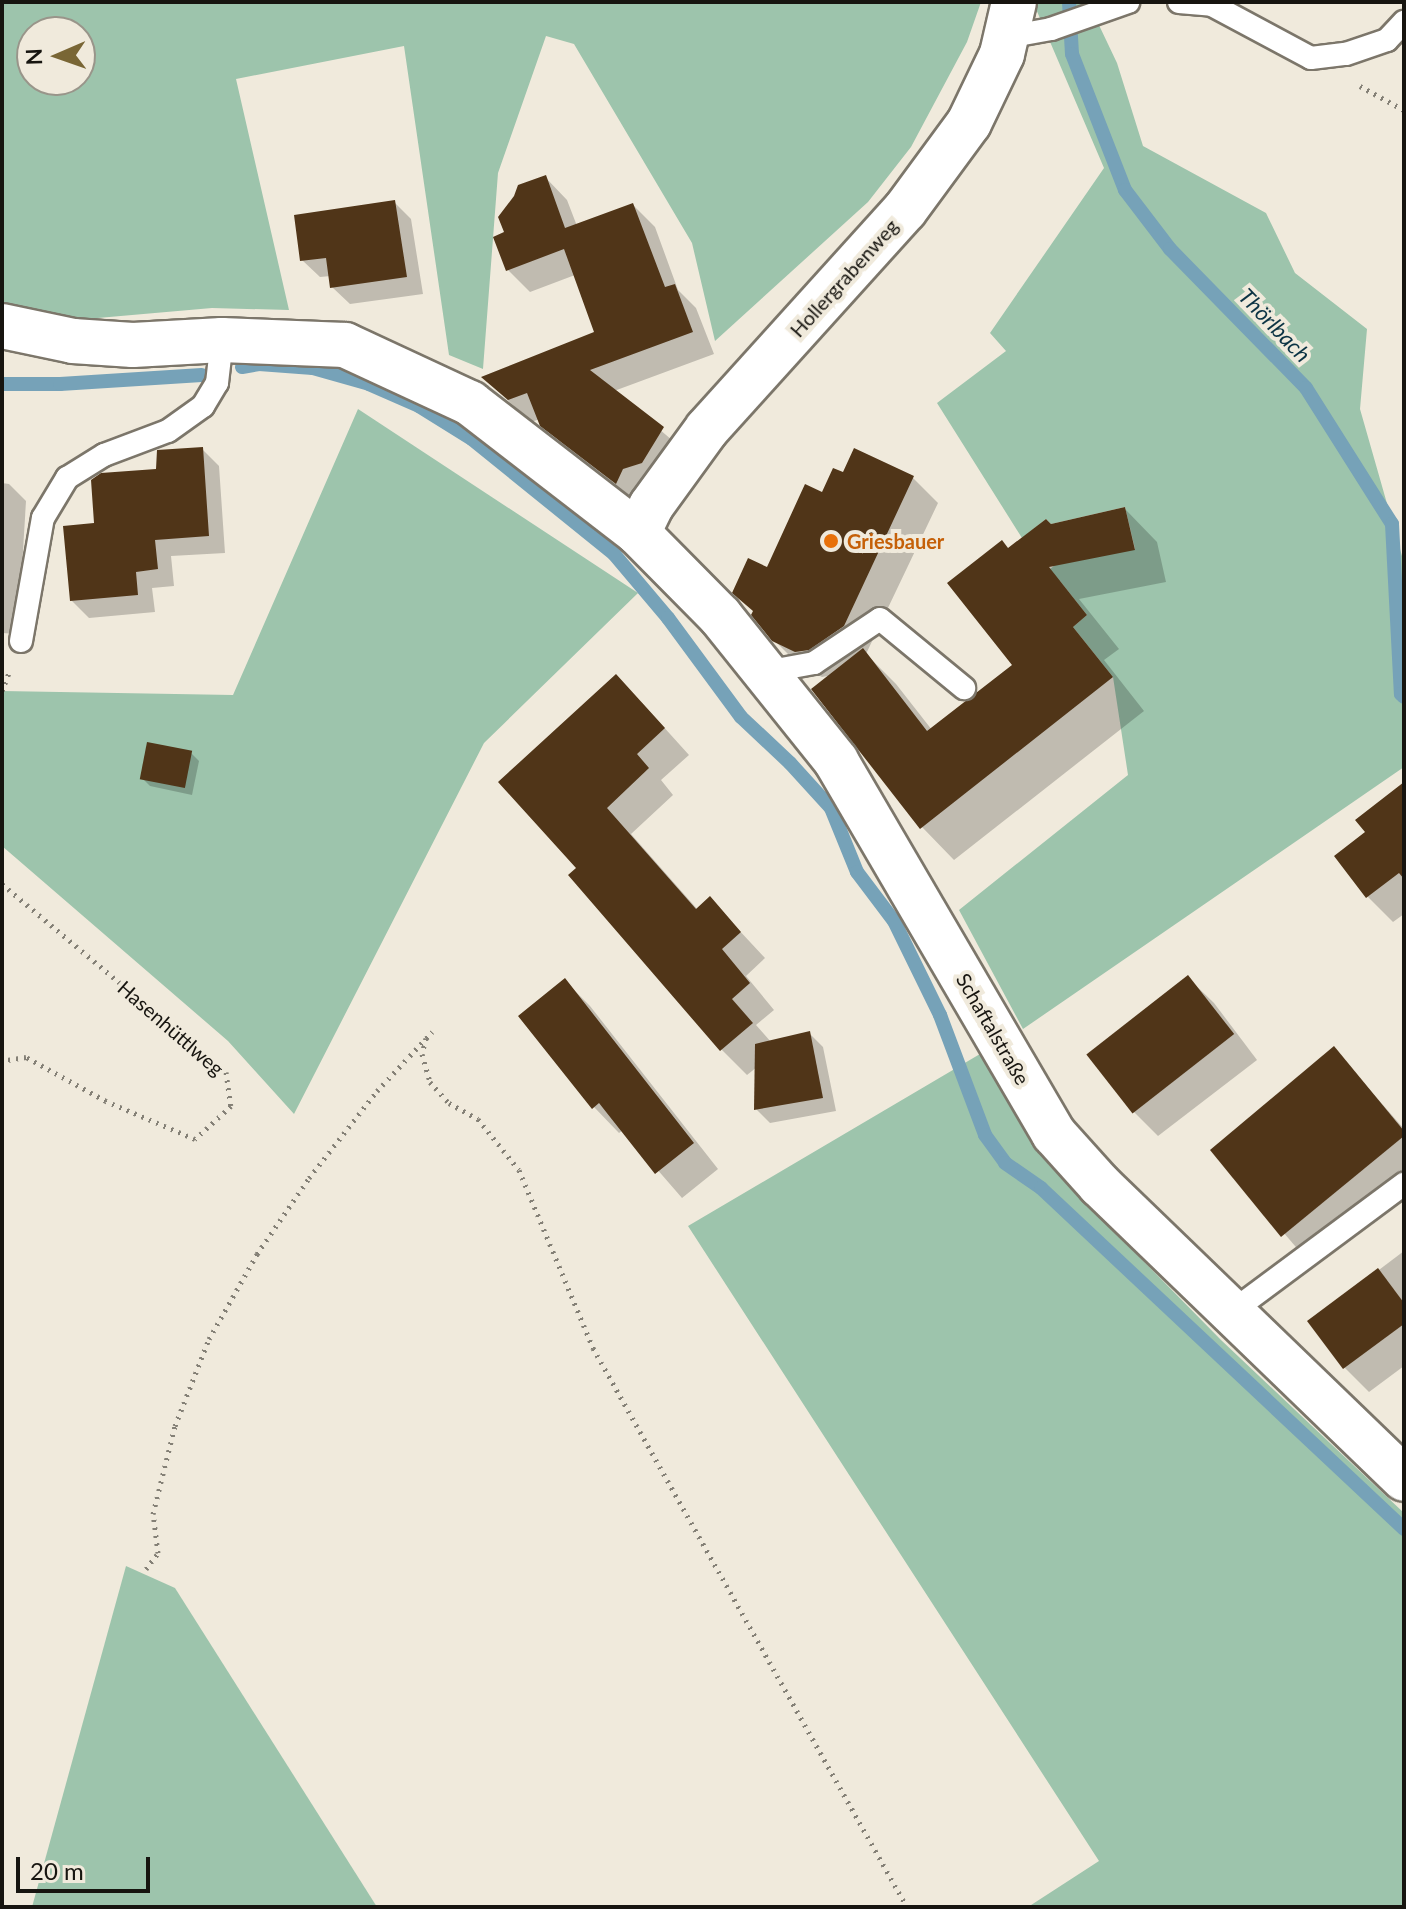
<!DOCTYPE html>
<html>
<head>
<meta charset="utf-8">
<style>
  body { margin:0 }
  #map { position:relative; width:1406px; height:1909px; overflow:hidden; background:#f0eadc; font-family:Lato,sans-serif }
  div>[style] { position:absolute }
  .green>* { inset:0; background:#9dc4ac }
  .shadow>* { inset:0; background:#0003 }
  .stream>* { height:14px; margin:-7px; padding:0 7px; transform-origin:7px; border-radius:7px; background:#76a2b8 }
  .building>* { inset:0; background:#503518; transform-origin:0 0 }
  .path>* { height:5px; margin-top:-2.5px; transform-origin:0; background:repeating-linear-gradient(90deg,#848076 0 2px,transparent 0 8px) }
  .roads { filter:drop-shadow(2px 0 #7c766a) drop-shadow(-2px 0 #7c766a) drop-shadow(0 2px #7c766a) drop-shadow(0 -2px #7c766a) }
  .lane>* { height:22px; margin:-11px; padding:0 11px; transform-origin:11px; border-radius:11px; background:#fff }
  .street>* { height:44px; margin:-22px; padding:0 22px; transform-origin:22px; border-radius:22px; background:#fff }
  .dots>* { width:22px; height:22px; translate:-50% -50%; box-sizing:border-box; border:4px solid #f0eadc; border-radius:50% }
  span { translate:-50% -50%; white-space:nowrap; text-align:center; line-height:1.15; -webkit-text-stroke:8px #f0eadc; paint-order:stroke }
  .street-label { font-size:20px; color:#171510 }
  .food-label { font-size:20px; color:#c56008; font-weight:700 }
  .left { translate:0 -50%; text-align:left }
  .water-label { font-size:22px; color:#0b3344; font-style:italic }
  .frame { position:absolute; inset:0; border:4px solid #171510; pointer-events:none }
  .north { position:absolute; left:16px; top:16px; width:80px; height:80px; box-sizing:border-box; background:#f0eadc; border:2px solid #99958a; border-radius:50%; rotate:268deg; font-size:22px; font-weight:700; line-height:32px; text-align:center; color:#171510 }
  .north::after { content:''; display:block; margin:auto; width:28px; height:36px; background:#796635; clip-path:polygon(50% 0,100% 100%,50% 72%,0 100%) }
  .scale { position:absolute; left:16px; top:1857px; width:134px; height:36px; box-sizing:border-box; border:4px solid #171510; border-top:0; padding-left:10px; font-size:24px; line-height:28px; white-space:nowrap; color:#171510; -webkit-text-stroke:6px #f0eadc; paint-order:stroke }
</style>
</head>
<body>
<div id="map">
  <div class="green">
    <div style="clip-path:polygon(evenodd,2px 2px,981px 2px,967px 42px,911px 147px,868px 202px,715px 341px,692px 243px,574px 44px,546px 36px,498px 173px,483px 369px,449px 355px,404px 46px,236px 79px,289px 310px,212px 308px,75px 320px,2px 351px,2px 2px,32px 32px,80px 32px,80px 80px,32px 80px,32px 32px)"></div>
    <div style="clip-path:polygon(1033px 2px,1088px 2px,1117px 63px,1143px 146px,1266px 213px,1295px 273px,1367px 329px,1360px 409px,1404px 563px,1404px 767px,1023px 1029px,959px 910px,1128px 775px,1113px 677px,1073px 627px,1087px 615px,1060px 581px,1043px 595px,1033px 583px,1055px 565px,1135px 549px,1125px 507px,1051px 524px,1046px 519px,1022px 538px,937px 403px,1006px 351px,990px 333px,1104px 168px)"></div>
    <div style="clip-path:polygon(358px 409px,638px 593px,484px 743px,294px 1114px,228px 1041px,2px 846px,2px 691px,233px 695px)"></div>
    <div style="clip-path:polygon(980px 1054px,1049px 1165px,1221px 1340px,1404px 1513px,1404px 1907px,1028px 1907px,1099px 1861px,688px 1226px)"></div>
    <div style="clip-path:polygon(126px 1566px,175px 1588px,377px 1907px,32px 1907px)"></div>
  </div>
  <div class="shadow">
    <div style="clip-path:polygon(545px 177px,567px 200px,577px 226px,633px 205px,655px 227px,678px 290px,696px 308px,714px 354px,614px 391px,685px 451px,638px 504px,565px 448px,540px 419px,531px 422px,484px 378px,597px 333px,575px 275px,530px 292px,508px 270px,506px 233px)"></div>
    <div style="clip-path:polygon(394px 202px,411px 219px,423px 294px,350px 304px,332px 287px,331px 276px,320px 277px,302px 260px)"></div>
    <div style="clip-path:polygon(202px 449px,219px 466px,225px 553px,171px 556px,174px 586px,152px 588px,155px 612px,89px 618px,71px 600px,96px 525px,158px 470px)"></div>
    <div style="clip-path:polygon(844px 475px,913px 478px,938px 503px,866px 654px,896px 684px,932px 730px,1015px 665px,1009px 550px,1051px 526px,1125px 509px,1157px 542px,1166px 582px,1079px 599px,1119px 649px,1104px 660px,1144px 711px,954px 860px,922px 827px,833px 675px,822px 677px,800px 666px,774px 640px,768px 570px,823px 495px)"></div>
    <div style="clip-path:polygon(2px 483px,9px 484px,26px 501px,18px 634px,2px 633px)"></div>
    <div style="clip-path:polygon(642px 703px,689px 755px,661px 780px,673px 795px,631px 834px,698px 910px,710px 899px,765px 958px,746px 976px,774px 1010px,756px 1025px,771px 1042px,809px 1033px,823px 1047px,836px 1111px,770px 1123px,756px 1109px,757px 1067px,747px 1075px,722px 1050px,571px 875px,579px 868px)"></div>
    <div style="clip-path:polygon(191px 753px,199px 761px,192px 795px,150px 786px,142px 778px)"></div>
    <div style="clip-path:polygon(1404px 785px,1404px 914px,1393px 922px,1368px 897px,1337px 856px,1368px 832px)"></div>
    <div style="clip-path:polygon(1188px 978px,1214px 1003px,1257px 1060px,1158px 1136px,1133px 1111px)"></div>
    <div style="clip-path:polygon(565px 981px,590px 1006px,718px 1169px,682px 1198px,623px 1130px,619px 1133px,594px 1107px)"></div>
    <div style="clip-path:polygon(1334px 1049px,1404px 1129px,1404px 1185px,1307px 1260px,1213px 1150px)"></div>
    <div style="clip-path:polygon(1404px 1251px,1404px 1366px,1369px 1392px,1345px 1368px,1310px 1322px)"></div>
  </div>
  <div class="stream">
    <div style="left:1069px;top:2px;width:52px;rotate:86.7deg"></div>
    <div style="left:1072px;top:54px;width:146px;rotate:68.7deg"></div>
    <div style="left:1125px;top:190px;width:74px;rotate:52.7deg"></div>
    <div style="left:1170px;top:249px;width:194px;rotate:45.6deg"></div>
    <div style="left:1306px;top:388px;width:161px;rotate:57.7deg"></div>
    <div style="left:1392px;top:524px;width:170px;rotate:87deg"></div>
    <div style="left:1401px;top:694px;width:4px;rotate:45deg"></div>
    <div style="left:242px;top:367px;width:17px;rotate:-10deg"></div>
    <div style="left:259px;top:364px;width:54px;rotate:4.2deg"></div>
    <div style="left:313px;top:368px;width:58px;rotate:15.9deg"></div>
    <div style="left:369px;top:384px;width:55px;rotate:23.7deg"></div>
    <div style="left:419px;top:406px;width:62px;rotate:31.9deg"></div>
    <div style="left:472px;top:439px;width:183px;rotate:39deg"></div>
    <div style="left:614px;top:554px;width:84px;rotate:49.8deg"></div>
    <div style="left:668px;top:618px;width:123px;rotate:53.6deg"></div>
    <div style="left:741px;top:717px;width:67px;rotate:43.2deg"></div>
    <div style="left:790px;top:763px;width:61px;rotate:47.7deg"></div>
    <div style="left:831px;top:808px;width:69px;rotate:67.9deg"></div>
    <div style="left:857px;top:872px;width:61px;rotate:52.9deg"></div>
    <div style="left:894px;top:921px;width:105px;rotate:63.9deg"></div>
    <div style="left:940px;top:1015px;width:128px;rotate:69.4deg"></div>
    <div style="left:985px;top:1135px;width:34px;rotate:54deg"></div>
    <div style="left:1005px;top:1163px;width:44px;rotate:34.8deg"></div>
    <div style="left:1041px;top:1188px;width:498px;rotate:43.2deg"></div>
    <div style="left:2px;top:384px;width:58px"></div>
    <div style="left:60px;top:384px;width:142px;rotate:-3.6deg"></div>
  </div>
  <div class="building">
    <div style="clip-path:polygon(546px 175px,565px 228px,633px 203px,665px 287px,675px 284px,693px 332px,590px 370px,664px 427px,642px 463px,623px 469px,616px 484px,540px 426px,527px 393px,508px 400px,481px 377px,594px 332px,564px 249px,506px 271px,493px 237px,504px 232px,498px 217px,514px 196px,518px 185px)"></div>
    <div style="clip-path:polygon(395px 200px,407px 277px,330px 288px,326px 258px,300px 261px,294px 215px)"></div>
    <div style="clip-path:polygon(203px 447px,209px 536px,155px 540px,158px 569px,136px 572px,138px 595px,70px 601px,63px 526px,94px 523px,91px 480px,101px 473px,156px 469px,157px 450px)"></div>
    <div style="clip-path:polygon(854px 448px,914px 476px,844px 626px,809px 650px,795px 652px,772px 641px,751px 615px,753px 611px,732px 593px,748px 558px,767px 567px,805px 484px,822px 492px,833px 468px,843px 472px)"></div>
    <div style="clip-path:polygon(1125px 507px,1135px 550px,1049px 567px,1087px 615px,1073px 627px,1113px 677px,920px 829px,811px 689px,863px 648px,927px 731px,1012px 665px,947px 583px,1002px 540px,1008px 548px,1046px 519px,1051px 524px)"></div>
    <div style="clip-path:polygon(616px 674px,665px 728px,637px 754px,649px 768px,607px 808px,696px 909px,710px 896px,741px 932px,722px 949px,750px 983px,732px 999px,753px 1023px,720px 1051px,568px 875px,576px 868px,498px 782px)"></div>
    <div style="left:147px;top:742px;width:46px;height:38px;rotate:11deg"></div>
    <div style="clip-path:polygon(1404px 782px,1404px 879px,1399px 873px,1366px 898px,1334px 856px,1365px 832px,1355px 820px)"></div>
    <div style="left:1188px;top:975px;width:75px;height:129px;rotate:52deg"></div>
    <div style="clip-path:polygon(565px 978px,694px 1143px,655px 1174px,599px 1103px,592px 1109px,518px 1016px)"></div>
    <div style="clip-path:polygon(810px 1031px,823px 1098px,754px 1110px,755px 1044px)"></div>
    <div style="clip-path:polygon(1334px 1046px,1404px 1131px,1404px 1136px,1281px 1237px,1210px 1150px)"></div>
    <div style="clip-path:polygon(1378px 1268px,1404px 1303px,1404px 1324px,1343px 1369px,1307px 1321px)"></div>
  </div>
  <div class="path">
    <div style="left:1360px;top:86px;width:50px;rotate:28.6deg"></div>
    <div style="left:2px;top:691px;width:22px;rotate:-69deg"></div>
    <div style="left:2px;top:884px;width:292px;rotate:40deg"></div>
    <div style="left:226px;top:1072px;width:34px;rotate:82deg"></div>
    <div style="left:231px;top:1106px;width:49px;rotate:137.5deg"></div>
    <div style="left:195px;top:1139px;width:97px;rotate:-156.9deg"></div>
    <div style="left:106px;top:1101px;width:91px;rotate:-151.2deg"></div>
    <div style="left:26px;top:1057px;width:24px;rotate:171deg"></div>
    <div style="left:426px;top:1038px;width:16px;rotate:104deg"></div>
    <div style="left:422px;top:1054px;width:29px;rotate:74deg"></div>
    <div style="left:430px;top:1082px;width:28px;rotate:48deg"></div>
    <div style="left:449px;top:1103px;width:33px;rotate:29deg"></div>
    <div style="left:478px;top:1119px;width:65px;rotate:51.2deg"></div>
    <div style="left:519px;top:1170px;width:193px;rotate:67.4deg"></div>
    <div style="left:593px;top:1348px;width:641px;rotate:60.68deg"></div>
    <div style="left:146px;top:1569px;width:20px;rotate:-53deg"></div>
    <div style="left:158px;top:1553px;width:39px;rotate:-97deg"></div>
    <div style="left:153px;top:1514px;width:91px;rotate:-76deg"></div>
    <div style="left:175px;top:1426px;width:93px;rotate:-68.7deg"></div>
    <div style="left:209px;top:1339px;width:98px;rotate:-60.5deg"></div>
    <div style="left:257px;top:1254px;width:92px;rotate:-55.6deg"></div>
    <div style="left:309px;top:1178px;width:110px;rotate:-52deg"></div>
    <div style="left:377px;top:1091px;width:81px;rotate:-47deg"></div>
  </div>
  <div class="roads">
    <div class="lane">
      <div style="left:1179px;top:2px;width:33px;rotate:5deg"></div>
      <div style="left:1212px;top:5px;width:112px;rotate:28.2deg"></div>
      <div style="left:1311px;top:58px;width:35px;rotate:-7deg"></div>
      <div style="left:1346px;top:54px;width:43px;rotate:-18.9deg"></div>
      <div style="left:1387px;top:40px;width:25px;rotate:-47deg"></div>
      <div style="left:1007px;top:37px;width:45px;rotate:-10.3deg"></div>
      <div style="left:1051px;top:29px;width:82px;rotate:-19.3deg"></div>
      <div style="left:21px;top:641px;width:125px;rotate:-79.9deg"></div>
      <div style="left:43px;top:518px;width:47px;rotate:-59deg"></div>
      <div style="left:67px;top:478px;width:44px;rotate:-31.9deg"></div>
      <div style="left:104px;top:455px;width:68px;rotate:-20.6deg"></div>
      <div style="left:168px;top:431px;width:43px;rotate:-35.5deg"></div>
      <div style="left:203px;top:406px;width:27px;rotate:-59deg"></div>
      <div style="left:217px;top:383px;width:43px;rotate:-83.4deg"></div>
      <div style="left:765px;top:672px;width:50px;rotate:-10.4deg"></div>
      <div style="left:814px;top:663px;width:79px;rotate:-33.7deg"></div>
      <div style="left:880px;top:619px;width:109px;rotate:39.4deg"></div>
      <div style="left:1230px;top:1313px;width:217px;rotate:-36.6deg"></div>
    </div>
    <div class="street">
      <div style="left:2px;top:326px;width:73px;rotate:11.9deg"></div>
      <div style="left:73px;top:341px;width:60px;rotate:3.8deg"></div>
      <div style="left:133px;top:345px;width:89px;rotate:-3.2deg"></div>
      <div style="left:222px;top:340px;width:123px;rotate:2.3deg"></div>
      <div style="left:345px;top:345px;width:138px;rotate:24.9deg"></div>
      <div style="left:470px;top:403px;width:212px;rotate:37.7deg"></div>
      <div style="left:638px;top:533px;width:117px;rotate:45.3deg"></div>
      <div style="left:720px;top:616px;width:186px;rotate:51.3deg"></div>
      <div style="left:836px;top:761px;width:432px;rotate:59.7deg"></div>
      <div style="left:1054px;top:1134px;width:69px;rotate:48deg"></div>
      <div style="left:1100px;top:1185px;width:423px;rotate:44deg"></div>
      <div style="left:638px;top:533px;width:30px;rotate:-64deg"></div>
      <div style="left:651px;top:506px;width:95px;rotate:-54deg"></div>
      <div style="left:707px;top:429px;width:295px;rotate:-47.9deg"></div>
      <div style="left:905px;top:210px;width:108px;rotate:-53.7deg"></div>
      <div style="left:969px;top:123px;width:76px;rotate:-64.4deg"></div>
      <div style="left:1002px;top:54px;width:53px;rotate:-77deg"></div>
    </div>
  </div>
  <div class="dots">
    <div style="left:831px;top:541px;background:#e8710a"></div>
  </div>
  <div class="street-label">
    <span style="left:844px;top:278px;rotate:-48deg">Hollergrabenweg</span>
    <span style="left:171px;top:1028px;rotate:41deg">Hasenhüttlweg</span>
    <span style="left:993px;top:1029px;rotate:60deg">Schaftalstraße</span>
  </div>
  <div class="food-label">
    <span class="left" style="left:847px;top:541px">Griesbauer</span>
  </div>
  <div class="water-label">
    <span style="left:1275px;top:325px;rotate:46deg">Thörlbach</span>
  </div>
  <div class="frame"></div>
  <div class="north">N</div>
  <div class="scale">20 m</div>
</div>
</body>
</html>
